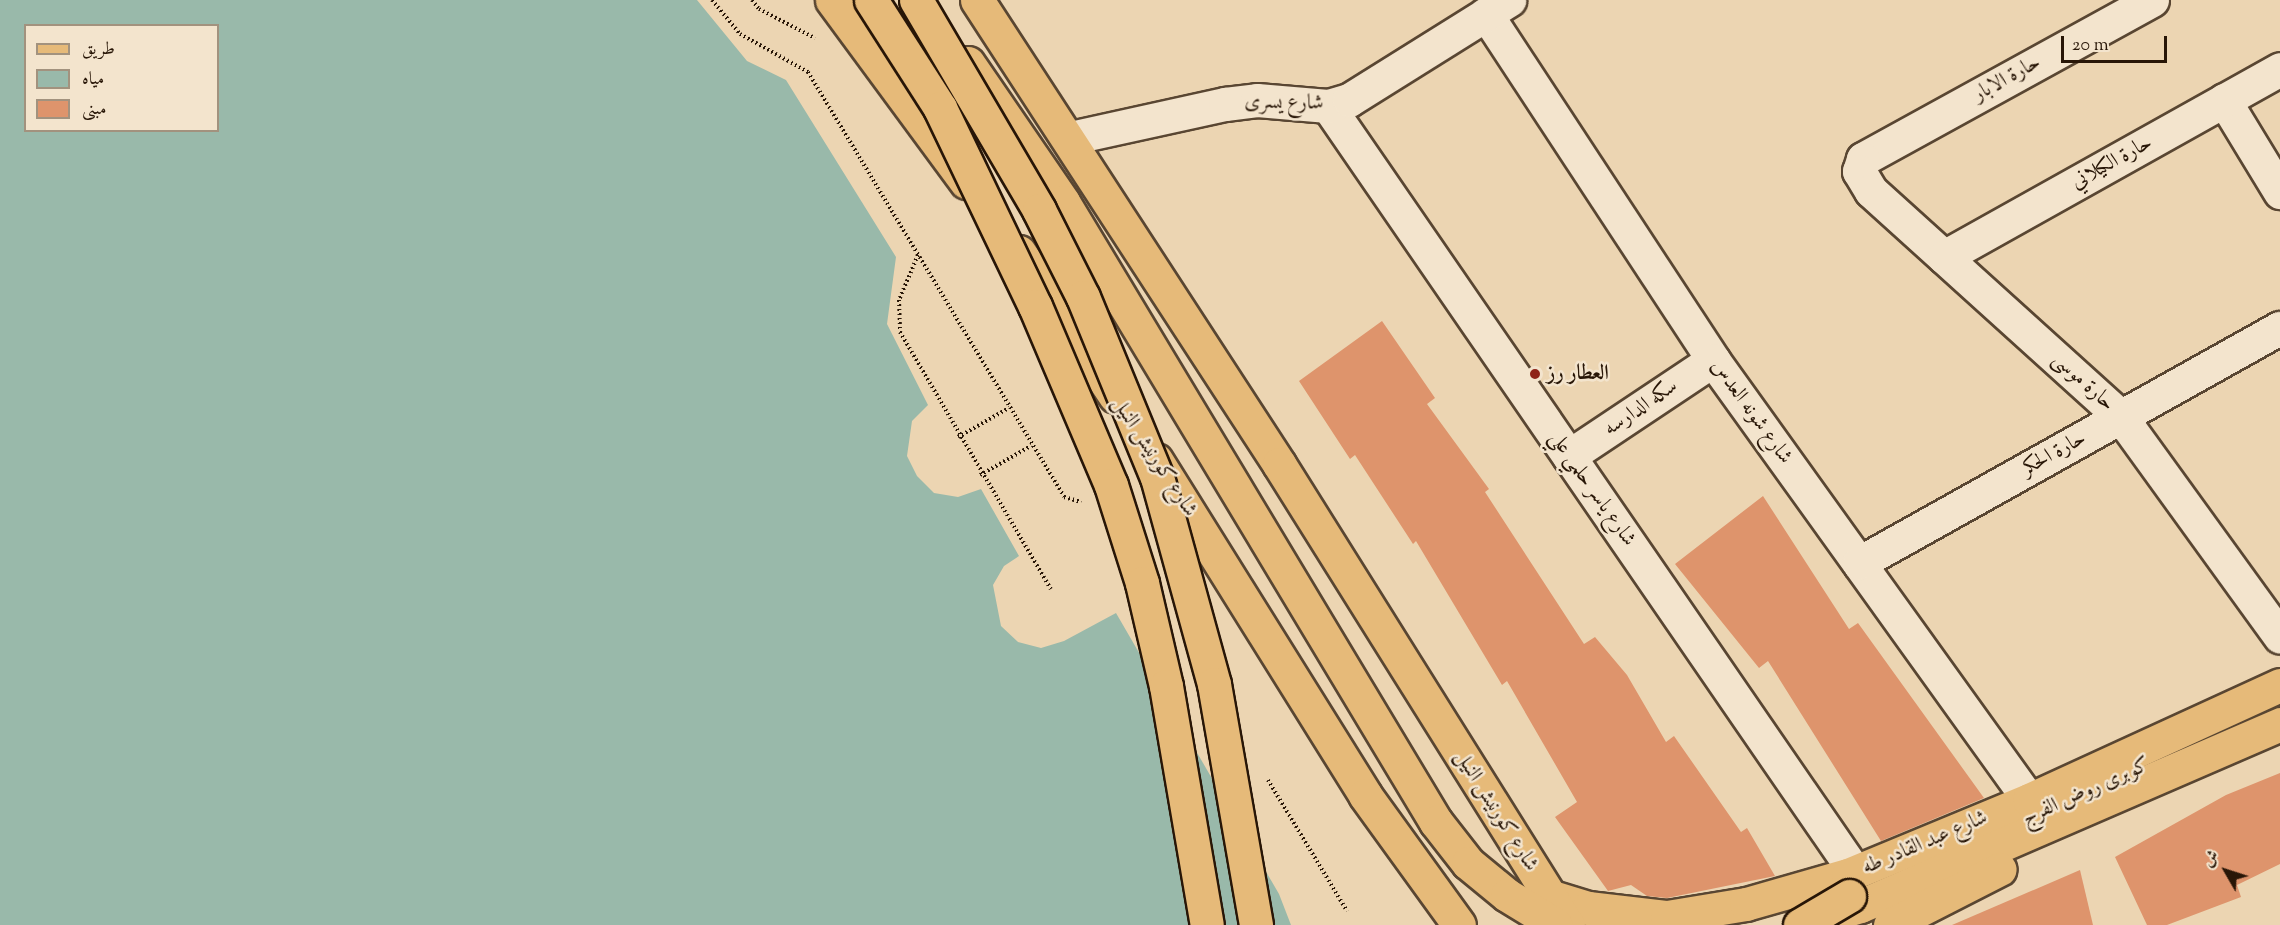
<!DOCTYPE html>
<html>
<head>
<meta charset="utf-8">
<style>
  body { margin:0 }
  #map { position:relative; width:2280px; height:925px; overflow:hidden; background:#ecd5b2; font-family:"Sorts Mill Goudy",Amiri,serif }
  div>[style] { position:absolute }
  .water>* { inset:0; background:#99b9aa }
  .building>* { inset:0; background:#de946c }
  .path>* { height:4px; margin-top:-2px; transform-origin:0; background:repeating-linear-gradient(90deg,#281607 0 1.5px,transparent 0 4.5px) }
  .roads { filter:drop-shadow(2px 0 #594632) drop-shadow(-2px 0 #594632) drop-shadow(0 2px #594632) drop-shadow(0 -2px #594632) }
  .minor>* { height:33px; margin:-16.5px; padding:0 16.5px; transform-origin:16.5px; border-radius:16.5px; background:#f3e4cd }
  .primary>* { height:33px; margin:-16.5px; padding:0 16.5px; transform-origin:16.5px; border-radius:16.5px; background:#e6ba79 }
  .trunk>* { height:33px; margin:-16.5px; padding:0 16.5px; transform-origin:16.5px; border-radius:16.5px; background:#e6ba79 }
  .bridges { filter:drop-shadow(2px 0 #281607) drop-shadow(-2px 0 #281607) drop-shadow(0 2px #281607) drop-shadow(0 -2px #281607) }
  .trunk-bridge>* { height:33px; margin:-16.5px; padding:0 16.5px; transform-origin:16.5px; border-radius:16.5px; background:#e6ba79 }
  .dots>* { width:16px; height:16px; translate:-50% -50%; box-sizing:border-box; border:3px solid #f3e4cd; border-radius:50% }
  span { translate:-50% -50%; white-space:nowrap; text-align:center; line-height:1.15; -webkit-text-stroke:5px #f3e4cd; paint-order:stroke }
  .street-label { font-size:21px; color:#281607 }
  .poi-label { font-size:21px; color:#281607; font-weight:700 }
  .left { translate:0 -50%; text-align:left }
  .legend { position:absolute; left:24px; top:24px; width:195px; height:108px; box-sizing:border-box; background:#f3e4cd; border:2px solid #a2927e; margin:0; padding:8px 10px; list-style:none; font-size:18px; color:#281607 }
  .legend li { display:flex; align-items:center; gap:12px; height:30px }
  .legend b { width:30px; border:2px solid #a2927e }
  .north { position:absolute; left:2196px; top:841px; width:60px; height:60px; -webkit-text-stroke:4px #f3e4cd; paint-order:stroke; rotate:309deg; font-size:16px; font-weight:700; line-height:24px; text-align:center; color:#281607 }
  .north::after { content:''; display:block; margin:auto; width:21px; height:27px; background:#281607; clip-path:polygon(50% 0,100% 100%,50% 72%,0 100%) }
  .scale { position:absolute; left:2061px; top:36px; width:106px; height:27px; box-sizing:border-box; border:3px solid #281607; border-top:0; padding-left:8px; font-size:18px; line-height:21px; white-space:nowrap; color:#281607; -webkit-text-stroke:4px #f3e4cd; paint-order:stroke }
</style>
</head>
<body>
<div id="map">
  <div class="water">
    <div style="clip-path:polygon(evenodd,0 0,697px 0,747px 61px,786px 80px,896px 257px,887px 324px,928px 405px,912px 421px,907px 456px,917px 476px,934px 493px,958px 497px,981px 489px,1019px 556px,1004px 566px,993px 585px,1001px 626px,1018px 642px,1041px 648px,1064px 641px,1116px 613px,1279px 894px,1291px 925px,0 925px,0 0,26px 26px,218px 26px,218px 130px,26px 130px,26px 26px)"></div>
  </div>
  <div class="building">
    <div style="clip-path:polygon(1382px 321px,1435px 398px,1427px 404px,1489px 489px,1485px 492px,1584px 644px,1595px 637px,1627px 675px,1666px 742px,1674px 736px,1741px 832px,1747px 828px,1775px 876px,1667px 898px,1647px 896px,1631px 885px,1608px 891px,1555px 817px,1577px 802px,1507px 681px,1502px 685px,1416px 541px,1413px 544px,1355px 455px,1350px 459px,1299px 381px)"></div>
    <div style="clip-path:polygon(1763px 496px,1849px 629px,1858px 623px,1984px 798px,1881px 841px,1768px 661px,1759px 668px,1675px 564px)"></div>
    <div style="clip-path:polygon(2280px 773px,2280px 864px,2237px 885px,2241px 897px,2167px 925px,2147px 925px,2115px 857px,2226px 795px)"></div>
    <div style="clip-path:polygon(2080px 870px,2093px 925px,1952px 925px)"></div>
  </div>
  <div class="path">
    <div style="left:712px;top:0;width:44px;rotate:50.5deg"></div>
    <div style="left:740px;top:34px;width:78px;rotate:29.2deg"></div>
    <div style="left:808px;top:72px;width:496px;rotate:58.9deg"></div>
    <div style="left:1064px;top:497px;width:18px;rotate:16deg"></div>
    <div style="left:752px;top:0;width:11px;rotate:52deg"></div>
    <div style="left:759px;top:9px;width:63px;rotate:27.4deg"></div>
    <div style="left:918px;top:255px;width:49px;rotate:112.9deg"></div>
    <div style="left:899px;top:300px;width:32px;rotate:88deg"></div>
    <div style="left:900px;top:332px;width:298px;rotate:59.6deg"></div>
    <div style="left:958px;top:437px;width:59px;rotate:-29.6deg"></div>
    <div style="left:980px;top:475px;width:59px;rotate:-29.6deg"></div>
    <div style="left:1268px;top:780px;width:153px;rotate:58.9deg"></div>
  </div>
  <div class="roads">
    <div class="minor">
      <div style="left:2152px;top:0;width:330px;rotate:151.2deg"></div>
      <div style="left:1863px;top:159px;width:13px;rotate:108deg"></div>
      <div style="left:1859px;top:171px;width:23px;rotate:59deg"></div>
      <div style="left:1871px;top:191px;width:337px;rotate:42.1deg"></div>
      <div style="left:2121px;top:417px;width:271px;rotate:54.1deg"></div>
      <div style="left:1486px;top:14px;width:414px;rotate:56.7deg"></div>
      <div style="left:1713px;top:360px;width:542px;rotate:54.31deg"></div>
      <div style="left:2224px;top:100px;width:108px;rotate:58.7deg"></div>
      <div style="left:1328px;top:106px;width:930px;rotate:55.47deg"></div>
      <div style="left:1070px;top:138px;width:159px;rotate:-12.4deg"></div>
      <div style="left:1225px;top:104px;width:32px;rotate:-7deg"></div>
      <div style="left:1257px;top:100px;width:71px;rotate:4.8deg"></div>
      <div style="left:1328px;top:106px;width:22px;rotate:-16deg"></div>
      <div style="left:1349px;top:100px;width:189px;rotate:-32deg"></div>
      <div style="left:1944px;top:257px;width:385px;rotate:-29.2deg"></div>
      <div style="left:1569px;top:456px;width:173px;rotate:-33.7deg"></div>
      <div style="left:1859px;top:563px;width:482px;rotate:-29.2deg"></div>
    </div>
    <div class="primary">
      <div style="left:1549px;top:896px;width:41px;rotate:17.1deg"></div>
      <div style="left:1588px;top:908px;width:80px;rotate:6.5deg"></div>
      <div style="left:1667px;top:917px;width:80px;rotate:-9.3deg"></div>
      <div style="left:1746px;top:904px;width:106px;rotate:-15.9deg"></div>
      <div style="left:1848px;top:875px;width:196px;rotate:-22.5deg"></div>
      <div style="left:2029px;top:800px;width:276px;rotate:-24.6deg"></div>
      <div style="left:1821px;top:918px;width:41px;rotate:-17.1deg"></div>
      <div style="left:1860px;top:906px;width:458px;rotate:-23.4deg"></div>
      <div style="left:1890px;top:925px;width:123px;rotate:-27deg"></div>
    </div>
    <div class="trunk">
      <div style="left:832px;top:0;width:226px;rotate:53.6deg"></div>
      <div style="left:977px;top:0;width:554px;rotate:56.94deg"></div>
      <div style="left:1279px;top:464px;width:544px;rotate:57.92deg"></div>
      <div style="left:968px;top:63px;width:168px;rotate:55.6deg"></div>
      <div style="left:1063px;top:202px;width:724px;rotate:58.97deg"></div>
      <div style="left:1436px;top:822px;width:52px;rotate:52deg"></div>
      <div style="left:1468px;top:863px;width:50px;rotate:39.4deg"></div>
      <div style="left:1507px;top:895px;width:57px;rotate:31.5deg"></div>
      <div style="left:1019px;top:252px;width:173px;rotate:56.3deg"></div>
      <div style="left:1156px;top:460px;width:395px;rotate:58deg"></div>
      <div style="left:1365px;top:795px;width:160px;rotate:54.1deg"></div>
    </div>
  </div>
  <div class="bridges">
    <div class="trunk-bridge">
      <div style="left:871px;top:0;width:128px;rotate:57.4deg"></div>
      <div style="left:940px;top:108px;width:220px;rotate:64.4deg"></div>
      <div style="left:1035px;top:306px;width:194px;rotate:67deg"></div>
      <div style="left:1111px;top:485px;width:103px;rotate:72.4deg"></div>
      <div style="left:1142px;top:583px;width:106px;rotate:76.9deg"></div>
      <div style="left:1166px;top:686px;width:242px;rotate:80.3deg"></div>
      <div style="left:916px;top:0;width:243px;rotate:59.6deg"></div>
      <div style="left:1039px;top:210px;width:97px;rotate:63.2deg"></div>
      <div style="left:1083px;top:297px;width:195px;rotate:67.7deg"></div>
      <div style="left:1157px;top:477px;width:215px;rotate:74.6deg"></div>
      <div style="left:1214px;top:684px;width:245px;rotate:80.1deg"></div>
      <div style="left:1800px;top:925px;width:57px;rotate:-30.6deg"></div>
    </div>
  </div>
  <div class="dots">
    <div style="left:1535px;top:374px;background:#8f2418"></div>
  </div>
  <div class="street-label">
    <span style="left:2007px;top:79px;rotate:-29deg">حارة الابار</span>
    <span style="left:1284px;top:103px;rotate:1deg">شارع يسرى</span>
    <span style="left:2112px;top:163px;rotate:-29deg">حارة الكيلاني</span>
    <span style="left:2083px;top:382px;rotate:42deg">حارة موسى</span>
    <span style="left:1641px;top:408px;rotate:-34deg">سكه الدارسه</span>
    <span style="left:1751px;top:412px;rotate:54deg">شارع شونه العدس</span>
    <span style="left:2054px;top:454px;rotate:-29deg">حارة الحكر</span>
    <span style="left:1154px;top:457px;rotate:57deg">شارع كورنيش النيل</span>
    <span style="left:1592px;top:489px;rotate:55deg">شارع ياسر حلمي علي</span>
    <span style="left:2086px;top:792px;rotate:-24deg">كوبرى روض الفرج</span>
    <span style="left:1496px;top:811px;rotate:58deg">شارع كورنيش النيل</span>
    <span style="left:1925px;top:843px;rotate:-23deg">شارع عبد القادر طه</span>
  </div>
  <div class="poi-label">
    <span class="left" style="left:1547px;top:374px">العطار رز</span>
  </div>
  <ul class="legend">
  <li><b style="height:8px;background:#e6ba79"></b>طريق</li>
  <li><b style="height:16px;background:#99b9aa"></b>مياه</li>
  <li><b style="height:16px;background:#de946c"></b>مبنى</li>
  </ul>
  <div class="north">ش</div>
  <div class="scale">20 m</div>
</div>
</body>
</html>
